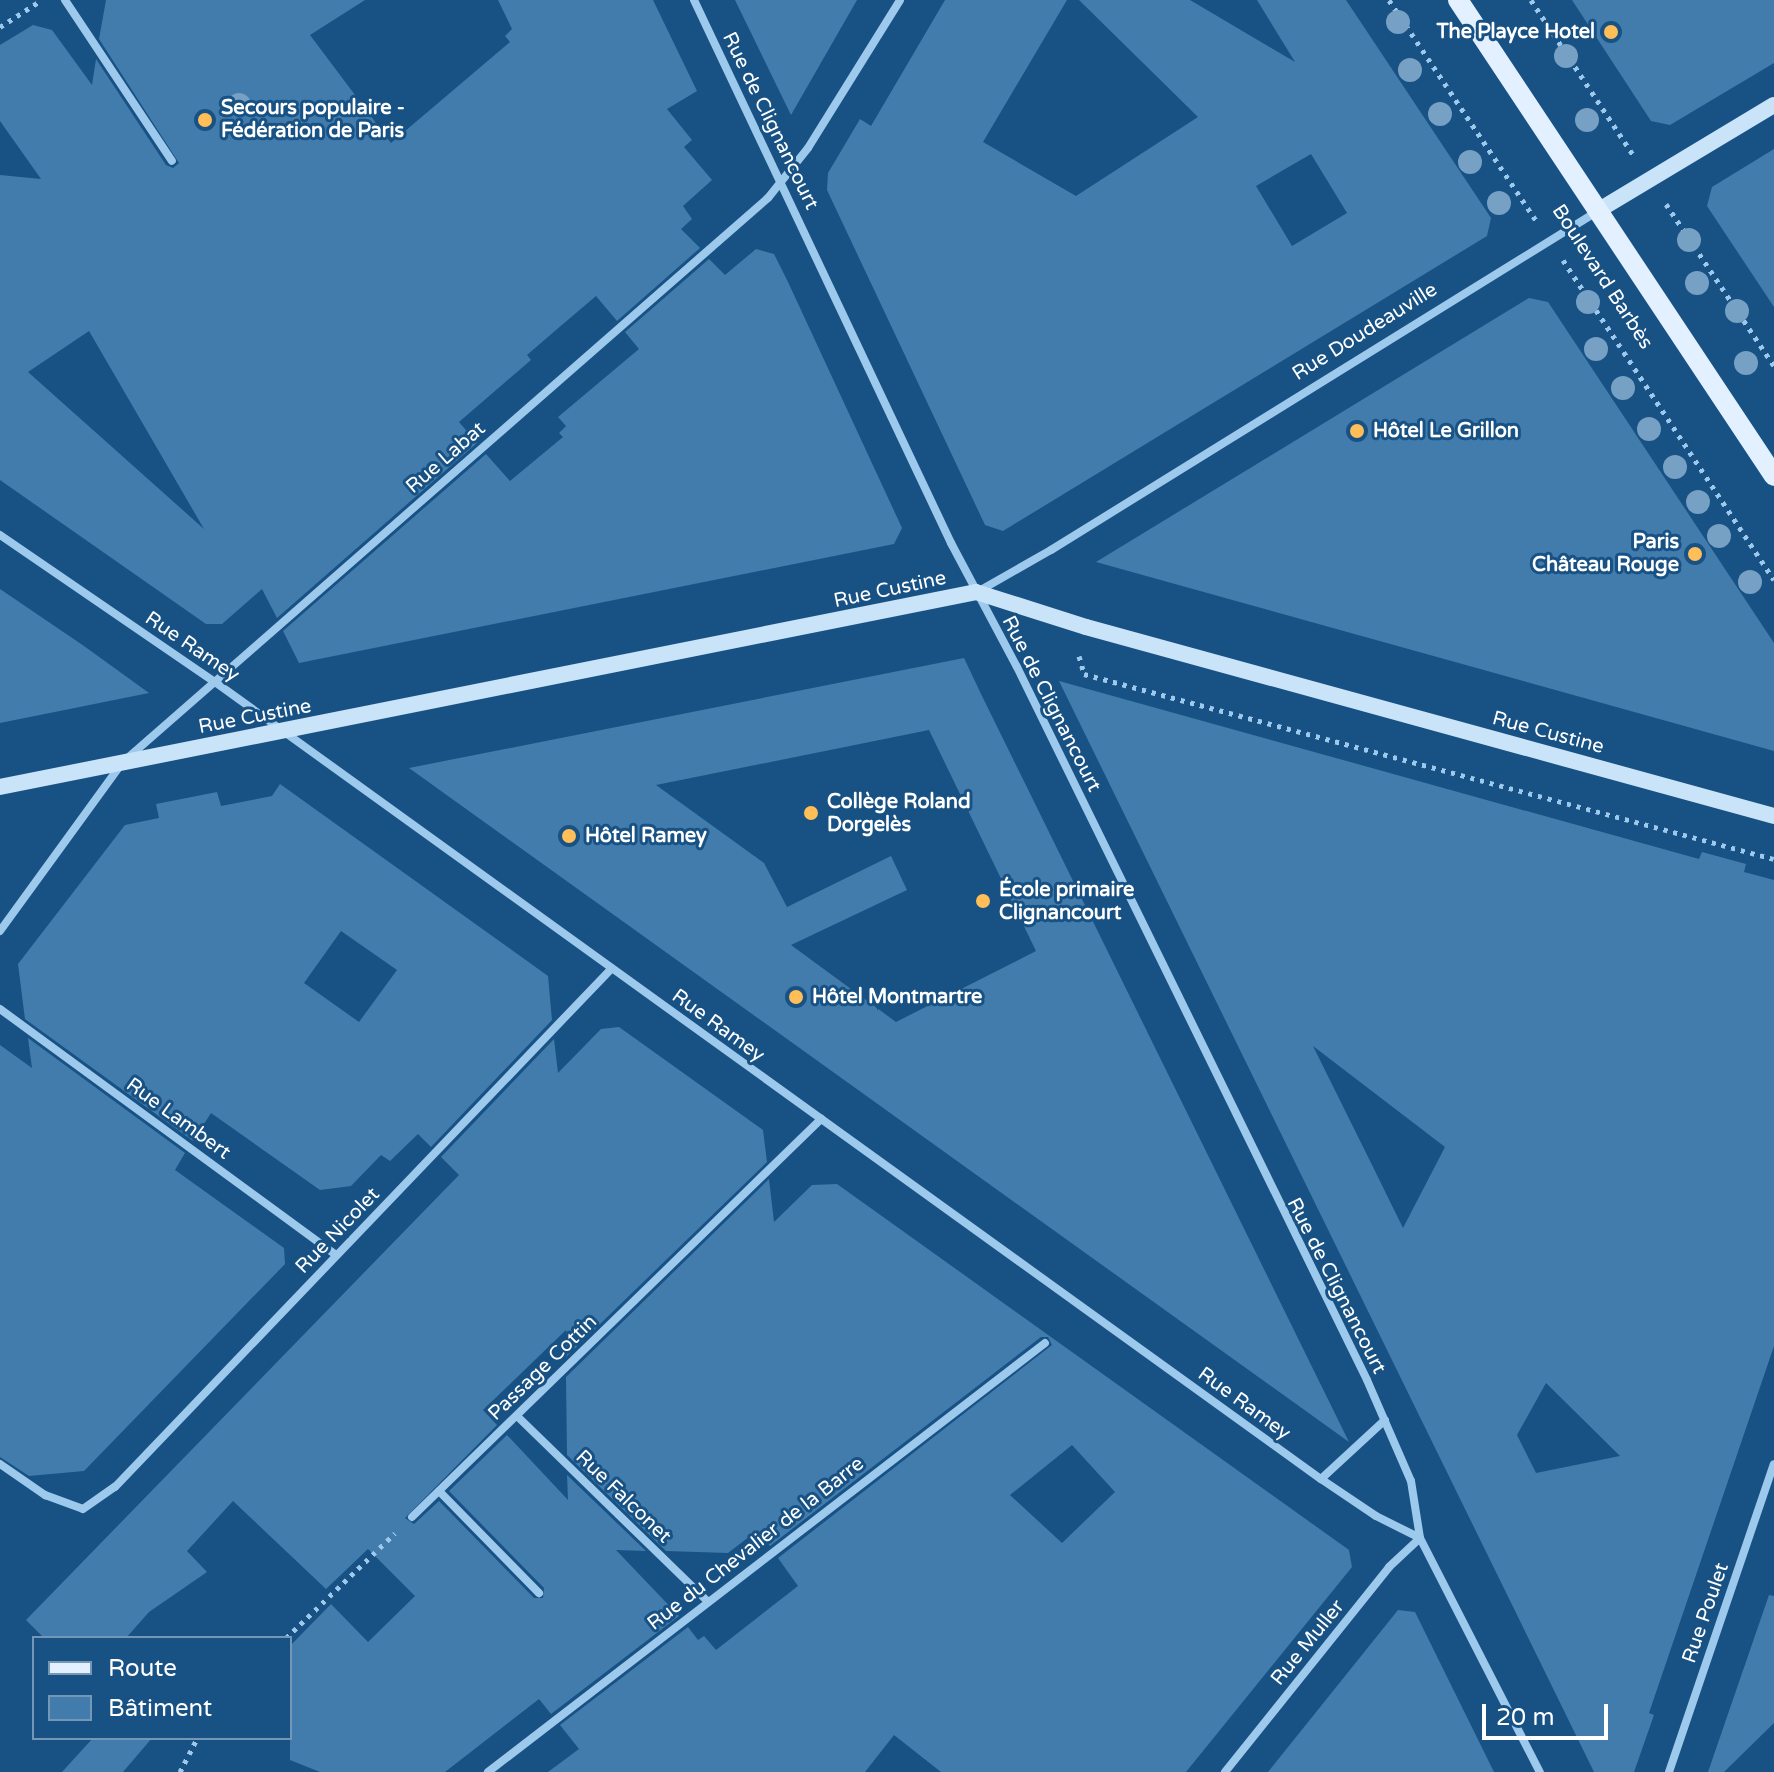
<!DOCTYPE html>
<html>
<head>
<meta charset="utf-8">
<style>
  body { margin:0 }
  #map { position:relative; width:1774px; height:1772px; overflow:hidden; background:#185284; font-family:"Varela Round",sans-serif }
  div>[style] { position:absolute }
  .building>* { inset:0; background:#417cad }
  .path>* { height:5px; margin-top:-2.5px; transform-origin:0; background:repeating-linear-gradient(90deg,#9dc9ec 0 4px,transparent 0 10px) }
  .street>* { height:8px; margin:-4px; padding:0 4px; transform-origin:4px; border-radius:4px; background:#9dc9ec }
  .secondary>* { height:16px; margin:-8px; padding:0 8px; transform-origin:8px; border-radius:8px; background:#c9e3f9 }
  .primary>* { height:20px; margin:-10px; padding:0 10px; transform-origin:10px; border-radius:10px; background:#e2f0ff }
  .trees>* { width:24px; height:24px; margin:-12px; border-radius:50%; background:#76a0c4 }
  .dots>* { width:22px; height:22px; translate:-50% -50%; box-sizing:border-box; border:4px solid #185284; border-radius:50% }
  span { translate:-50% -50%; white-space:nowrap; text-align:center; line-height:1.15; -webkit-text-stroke:6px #185284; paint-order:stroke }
  .poi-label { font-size:20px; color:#fff; font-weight:700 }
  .right { translate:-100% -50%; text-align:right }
  .left { translate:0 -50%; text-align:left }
  .street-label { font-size:20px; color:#fff }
  .legend { position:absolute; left:32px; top:1636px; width:260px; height:104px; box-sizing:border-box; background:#185284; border:2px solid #7497b5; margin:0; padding:10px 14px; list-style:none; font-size:24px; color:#fff }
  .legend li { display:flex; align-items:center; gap:16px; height:40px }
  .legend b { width:40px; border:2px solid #7497b5 }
  .scale { position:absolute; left:1482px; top:1704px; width:126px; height:36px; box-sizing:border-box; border:4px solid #fff; border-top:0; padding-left:10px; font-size:24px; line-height:28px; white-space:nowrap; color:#fff; -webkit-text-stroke:6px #185284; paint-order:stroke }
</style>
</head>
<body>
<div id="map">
  <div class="building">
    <div style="clip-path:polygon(evenodd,106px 0,365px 0,310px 35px,391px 143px,510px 42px,505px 36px,512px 29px,498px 0,653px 0,697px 91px,667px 109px,692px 140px,684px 147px,712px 180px,683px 206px,692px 219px,681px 229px,700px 248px,617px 321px,596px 296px,556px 330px,527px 355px,531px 360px,459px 422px,477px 443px,277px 618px,262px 589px,222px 624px,206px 624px,0 480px,0 175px,41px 179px,0 121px,0 45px,33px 25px,52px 30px,92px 85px,96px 59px,166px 165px,173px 168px,179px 163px,99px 39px,106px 0,89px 331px,204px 529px,28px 372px,89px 331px)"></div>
    <div style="clip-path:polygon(735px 0,857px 0,791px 115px,754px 39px)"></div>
    <div style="clip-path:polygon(evenodd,945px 0,1067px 0,983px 142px,1076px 196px,1198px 117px,1079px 0,1190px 0,1295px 62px,1257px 0,1346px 0,1491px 218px,1487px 236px,1003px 531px,985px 525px,827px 190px,828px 173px,860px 119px,871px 126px,945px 0,1311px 154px,1347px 213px,1292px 246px,1256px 186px,1311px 154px)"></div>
    <div style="clip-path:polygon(1572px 0,1774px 0,1774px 63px,1670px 125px,1651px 121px)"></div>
    <div style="clip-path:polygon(1774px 149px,1774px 307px,1707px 206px,1712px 187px)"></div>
    <div style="clip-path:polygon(756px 249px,774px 254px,788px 282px,902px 528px,894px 544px,299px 663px,283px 631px,486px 454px,510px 481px,563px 437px,559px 433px,566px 426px,558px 417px,639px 349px,625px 332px,709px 259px,725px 275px)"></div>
    <div style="clip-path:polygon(1529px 298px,1548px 302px,1774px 643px,1774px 751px,1096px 562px)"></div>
    <div style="clip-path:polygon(0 589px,84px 646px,149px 693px,0 723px)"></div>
    <div style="clip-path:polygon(evenodd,964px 658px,982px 696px,1349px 1442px,409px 768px,964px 658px,929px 730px,1036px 951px,896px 1022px,791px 945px,907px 890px,891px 856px,787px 907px,764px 863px,656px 785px,929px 730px)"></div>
    <div style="clip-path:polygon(evenodd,1059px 681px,1699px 859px,1702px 852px,1746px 864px,1744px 872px,1774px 880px,1774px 1346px,1649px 1713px,1654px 1715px,1634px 1772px,1594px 1772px,1059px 681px,1313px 1046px,1445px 1147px,1403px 1228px,1373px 1167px,1313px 1046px,1059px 681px,1546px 1383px,1620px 1456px,1536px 1473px,1517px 1435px,1546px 1383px)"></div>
    <div style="clip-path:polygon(evenodd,280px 784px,548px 976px,552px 1020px,431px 1147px,418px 1134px,390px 1161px,381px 1155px,351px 1186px,320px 1190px,211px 1113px,193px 1141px,25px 1019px,18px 964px,125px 825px,159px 818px,156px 804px,217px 792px,221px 806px,272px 796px,280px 784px,341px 931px,397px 970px,359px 1022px,304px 983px,341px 931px)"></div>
    <div style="clip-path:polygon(619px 1027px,763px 1130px,767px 1162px,566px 1357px,566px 1330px,483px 1410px,497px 1425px,405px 1518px,414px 1524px,439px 1501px,534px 1598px,543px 1598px,544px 1588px,449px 1491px,507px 1435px,568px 1500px,567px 1475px,646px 1551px,616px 1550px,679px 1616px,551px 1714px,539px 1699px,445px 1772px,320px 1772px,290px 1760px,290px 1646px,331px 1604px,368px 1642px,415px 1596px,368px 1549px,326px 1589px,233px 1501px,187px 1551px,207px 1572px,149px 1612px,126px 1638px,44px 1638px,26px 1620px,459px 1175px,441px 1157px,554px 1039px,558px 1073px,601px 1029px)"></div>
    <div style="clip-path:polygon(28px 1038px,185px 1153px,175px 1170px,284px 1248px,285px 1264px,84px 1471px,29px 1476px,0 1457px,0 1045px,32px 1068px)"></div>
    <div style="clip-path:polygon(evenodd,769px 1179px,774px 1222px,812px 1185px,837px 1184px,1349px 1550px,1352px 1567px,1186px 1772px,941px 1772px,894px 1735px,865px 1772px,548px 1772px,579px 1749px,560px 1725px,688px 1627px,698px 1640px,704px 1636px,716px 1650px,798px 1586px,778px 1558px,1052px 1345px,1048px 1337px,1041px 1337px,770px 1546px,758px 1530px,728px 1553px,666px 1551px,567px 1455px,566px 1377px,769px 1179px,1072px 1445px,1115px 1492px,1062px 1543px,1010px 1495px,1072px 1445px)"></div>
    <div style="clip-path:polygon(1769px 1595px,1774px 1596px,1774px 1723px,1724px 1772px,1708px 1772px)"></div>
    <div style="clip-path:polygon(1398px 1610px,1415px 1612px,1494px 1772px,1268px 1772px)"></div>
    <div style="clip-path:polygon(93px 1738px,152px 1738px,123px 1772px,62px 1772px)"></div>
  </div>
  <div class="path">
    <div style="left:1389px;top:0;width:267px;rotate:56.3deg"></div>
    <div style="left:1531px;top:0;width:187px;rotate:56.6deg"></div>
    <div style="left:0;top:27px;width:48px;rotate:-33deg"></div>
    <div style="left:1666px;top:204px;width:195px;rotate:56.3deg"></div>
    <div style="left:1563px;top:260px;width:383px;rotate:56.6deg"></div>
    <div style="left:1079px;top:656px;width:19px;rotate:74deg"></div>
    <div style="left:1084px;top:674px;width:714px;rotate:15.01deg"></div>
    <div style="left:286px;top:1638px;width:151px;rotate:-43.9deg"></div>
    <div style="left:180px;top:1772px;width:38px;rotate:-63deg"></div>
  </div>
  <div class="street">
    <div style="left:65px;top:0;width:193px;rotate:56.4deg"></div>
    <div style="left:694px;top:0;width:601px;rotate:64.67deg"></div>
    <div style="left:951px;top:543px;width:140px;rotate:62deg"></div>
    <div style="left:1017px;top:667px;width:794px;rotate:63.85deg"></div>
    <div style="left:1367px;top:1380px;width:110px;rotate:66.5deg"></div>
    <div style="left:1411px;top:1481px;width:58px;rotate:81deg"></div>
    <div style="left:1420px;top:1538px;width:263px;rotate:62.9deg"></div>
    <div style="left:0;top:535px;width:260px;rotate:34.4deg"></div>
    <div style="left:215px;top:682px;width:1363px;rotate:35.78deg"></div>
    <div style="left:1321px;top:1479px;width:66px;rotate:33.9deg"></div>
    <div style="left:1376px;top:1516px;width:49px;rotate:26.6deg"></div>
    <div style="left:979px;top:591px;width:83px;rotate:-29.7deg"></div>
    <div style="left:1051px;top:550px;width:644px;rotate:-31.79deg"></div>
    <div style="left:0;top:931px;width:209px;rotate:-54deg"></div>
    <div style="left:123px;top:762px;width:857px;rotate:-41.17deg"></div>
    <div style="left:768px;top:198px;width:64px;rotate:-51.3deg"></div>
    <div style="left:808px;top:148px;width:174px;rotate:-58.1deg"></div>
    <div style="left:0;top:1009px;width:416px;rotate:36.2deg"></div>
    <div style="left:517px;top:1416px;width:265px;rotate:44.2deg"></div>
    <div style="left:0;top:1464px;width:55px;rotate:34.6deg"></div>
    <div style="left:45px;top:1495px;width:40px;rotate:20.2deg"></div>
    <div style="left:83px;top:1509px;width:39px;rotate:-35deg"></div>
    <div style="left:115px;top:1487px;width:717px;rotate:-46.24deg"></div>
    <div style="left:1321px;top:1479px;width:87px;rotate:-42.7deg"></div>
    <div style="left:439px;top:1491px;width:143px;rotate:45.6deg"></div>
    <div style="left:412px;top:1517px;width:571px;rotate:-44.22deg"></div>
    <div style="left:488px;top:1772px;width:703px;rotate:-37.6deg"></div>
    <div style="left:1225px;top:1772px;width:263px;rotate:-51.3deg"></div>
    <div style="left:1389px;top:1567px;width:42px;rotate:-43.1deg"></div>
    <div style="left:1669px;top:1772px;width:325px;rotate:-71.2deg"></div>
  </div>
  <div class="secondary">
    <div style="left:1599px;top:210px;width:204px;rotate:-31deg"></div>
    <div style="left:0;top:787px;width:995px;rotate:-11.3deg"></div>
    <div style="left:976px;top:592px;width:115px;rotate:17.7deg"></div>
    <div style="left:1086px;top:627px;width:713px;rotate:15.36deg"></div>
  </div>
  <div class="primary">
    <div style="left:1458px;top:0;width:571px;rotate:56.42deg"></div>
  </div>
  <div class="trees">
    <div style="left:1398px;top:22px"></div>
    <div style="left:1566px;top:56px"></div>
    <div style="left:1410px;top:70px"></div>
    <div style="left:239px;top:105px"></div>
    <div style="left:1440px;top:114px"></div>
    <div style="left:1587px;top:120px"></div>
    <div style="left:1470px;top:162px"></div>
    <div style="left:1499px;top:203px"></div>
    <div style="left:1689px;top:240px"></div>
    <div style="left:1697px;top:283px"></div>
    <div style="left:1588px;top:302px"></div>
    <div style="left:1737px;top:311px"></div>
    <div style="left:1596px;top:349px"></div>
    <div style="left:1746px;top:363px"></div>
    <div style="left:1623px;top:388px"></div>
    <div style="left:1649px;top:429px"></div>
    <div style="left:1675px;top:467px"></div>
    <div style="left:1698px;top:502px"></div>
    <div style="left:1719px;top:536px"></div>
    <div style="left:1750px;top:582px"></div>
  </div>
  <div class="dots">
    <div style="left:1611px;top:32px;background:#ffbe58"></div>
    <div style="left:205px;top:120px;background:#ffbe58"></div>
    <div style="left:1357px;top:431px;background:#ffbe58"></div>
    <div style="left:1695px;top:554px;background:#ffbe58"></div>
    <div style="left:811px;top:813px;background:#ffbe58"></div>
    <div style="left:569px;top:836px;background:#ffbe58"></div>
    <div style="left:983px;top:901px;background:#ffbe58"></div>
    <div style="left:796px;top:997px;background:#ffbe58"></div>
  </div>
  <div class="poi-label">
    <span class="right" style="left:1595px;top:32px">The Playce Hotel</span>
    <span class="left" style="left:221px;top:120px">Secours populaire -<br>Fédération de Paris</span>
    <span class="left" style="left:1373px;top:431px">Hôtel Le Grillon</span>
    <span class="right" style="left:1679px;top:554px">Paris<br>Château Rouge</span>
    <span class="left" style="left:827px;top:814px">Collège Roland<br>Dorgelès</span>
    <span class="left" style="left:585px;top:836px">Hôtel Ramey</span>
    <span class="left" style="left:999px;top:902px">École primaire<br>Clignancourt</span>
    <span class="left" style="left:812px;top:997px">Hôtel Montmartre</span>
  </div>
  <div class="street-label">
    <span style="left:770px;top:121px;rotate:64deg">Rue de Clignancourt</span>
    <span style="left:1602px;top:277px;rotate:57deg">Boulevard Barbès</span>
    <span style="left:1365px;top:332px;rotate:-32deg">Rue Doudeauville</span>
    <span style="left:446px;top:458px;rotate:-41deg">Rue Labat</span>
    <span style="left:890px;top:590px;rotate:-12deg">Rue Custine</span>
    <span style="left:192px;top:647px;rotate:34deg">Rue Ramey</span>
    <span style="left:1051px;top:704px;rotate:63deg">Rue de Clignancourt</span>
    <span style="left:255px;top:717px;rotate:-11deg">Rue Custine</span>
    <span style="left:1548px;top:733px;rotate:15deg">Rue Custine</span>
    <span style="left:718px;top:1026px;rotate:36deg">Rue Ramey</span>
    <span style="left:178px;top:1119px;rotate:36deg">Rue Lambert</span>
    <span style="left:338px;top:1231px;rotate:-46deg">Rue Nicolet</span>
    <span style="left:1336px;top:1286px;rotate:63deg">Rue de Clignancourt</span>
    <span style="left:543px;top:1368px;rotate:-44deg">Passage Cottin</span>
    <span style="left:1244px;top:1404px;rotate:36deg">Rue Ramey</span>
    <span style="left:623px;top:1497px;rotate:44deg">Rue Falconet</span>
    <span style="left:756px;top:1544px;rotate:-38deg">Rue du Chevalier de la Barre</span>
    <span style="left:1706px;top:1613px;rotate:-71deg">Rue Poulet</span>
    <span style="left:1308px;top:1643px;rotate:-51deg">Rue Muller</span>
  </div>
  <ul class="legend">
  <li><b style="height:10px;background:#e2f0ff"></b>Route</li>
  <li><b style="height:22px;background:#417cad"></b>Bâtiment</li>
  </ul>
  <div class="scale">20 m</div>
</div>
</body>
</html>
